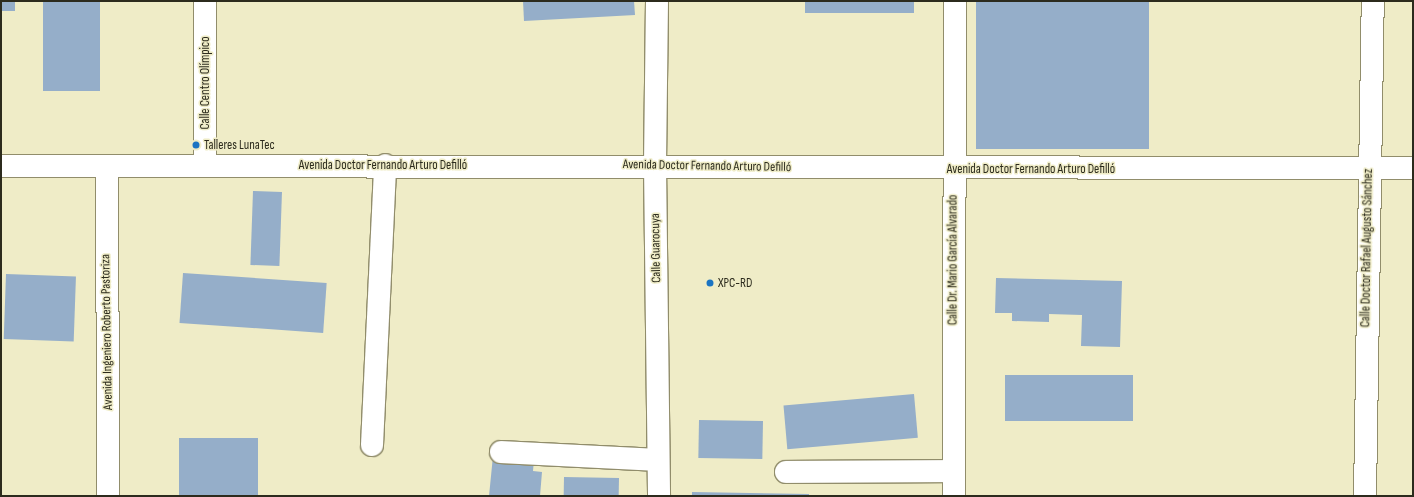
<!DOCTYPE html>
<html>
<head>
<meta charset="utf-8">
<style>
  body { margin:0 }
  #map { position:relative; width:1414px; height:497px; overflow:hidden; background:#efecc7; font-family:"Sofia Sans Condensed",sans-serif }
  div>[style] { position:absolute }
  .building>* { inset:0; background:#95aec9; transform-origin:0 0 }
  .roads { filter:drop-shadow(1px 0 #918d6b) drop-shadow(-1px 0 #918d6b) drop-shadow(0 1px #918d6b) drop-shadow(0 -1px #918d6b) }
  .minor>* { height:22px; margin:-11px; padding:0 11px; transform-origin:11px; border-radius:11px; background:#fff }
  .dots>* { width:11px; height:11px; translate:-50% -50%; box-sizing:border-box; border:2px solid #efecc7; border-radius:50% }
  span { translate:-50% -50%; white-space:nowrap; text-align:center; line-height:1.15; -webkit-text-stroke:3px #efecc7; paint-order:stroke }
  .street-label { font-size:13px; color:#2c2b1d }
  .poi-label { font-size:13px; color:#2c2b1d }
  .left { translate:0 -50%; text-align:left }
  .frame { position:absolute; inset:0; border:2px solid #2c2b1d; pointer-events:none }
</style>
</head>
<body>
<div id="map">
  <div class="building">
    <div style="left:1px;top:1px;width:14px;height:10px"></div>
    <div style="left:43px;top:1px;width:57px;height:90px"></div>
    <div style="clip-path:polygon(523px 1px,634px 1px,635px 15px,524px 21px)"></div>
    <div style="left:805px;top:1px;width:109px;height:12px"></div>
    <div style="left:976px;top:1px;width:173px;height:148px"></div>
    <div style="left:253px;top:191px;width:29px;height:74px;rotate:2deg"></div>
    <div style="left:183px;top:273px;width:144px;height:50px;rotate:4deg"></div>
    <div style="left:6px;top:274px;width:70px;height:65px;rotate:2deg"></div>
    <div style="clip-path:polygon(996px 278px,1122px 281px,1120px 347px,1081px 346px,1082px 315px,1049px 314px,1049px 322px,1012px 321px,1012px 313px,995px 313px)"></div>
    <div style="left:1133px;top:375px;width:46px;height:128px;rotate:90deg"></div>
    <div style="left:914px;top:394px;width:44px;height:131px;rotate:85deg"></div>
    <div style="left:699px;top:420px;width:64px;height:38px;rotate:1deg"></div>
    <div style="left:179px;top:438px;width:79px;height:57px"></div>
    <div style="clip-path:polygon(493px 456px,534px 460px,533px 471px,542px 472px,540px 496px,489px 496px)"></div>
    <div style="left:564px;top:477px;width:55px;height:19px;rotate:1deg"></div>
    <div style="clip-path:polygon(692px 492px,809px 494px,809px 496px,692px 496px)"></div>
  </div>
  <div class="roads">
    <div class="minor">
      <div style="left:657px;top:1px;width:164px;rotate:90.7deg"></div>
      <div style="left:655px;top:165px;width:331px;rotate:89.3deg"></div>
      <div style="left:205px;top:165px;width:164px;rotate:-90deg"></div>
      <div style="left:1px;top:166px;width:1412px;rotate:0.08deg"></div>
      <div style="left:107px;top:167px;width:329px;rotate:89.8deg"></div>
      <div style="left:372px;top:445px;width:280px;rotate:-87.3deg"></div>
      <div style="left:501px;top:452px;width:157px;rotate:2.9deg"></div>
      <div style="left:786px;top:472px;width:168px;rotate:-0.3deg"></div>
      <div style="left:954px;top:496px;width:495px;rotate:-89.9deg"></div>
      <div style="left:1365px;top:496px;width:495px;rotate:-89.1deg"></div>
    </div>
  </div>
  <div class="dots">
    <div style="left:196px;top:145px;background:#1b74c2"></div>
    <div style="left:710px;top:283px;background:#1b74c2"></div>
  </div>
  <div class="street-label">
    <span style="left:205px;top:83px;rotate:-90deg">Calle Centro Olímpico</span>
    <span style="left:383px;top:165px">Avenida Doctor Fernando Arturo Defilló</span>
    <span style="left:707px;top:166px;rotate:1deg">Avenida Doctor Fernando Arturo Defilló</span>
    <span style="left:1031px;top:169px">Avenida Doctor Fernando Arturo Defilló</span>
    <span style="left:656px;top:248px;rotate:-91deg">Calle Guarocuya</span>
    <span style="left:1367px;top:248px;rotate:-89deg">Calle Doctor Rafael Augusto Sánchez</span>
    <span style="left:953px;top:260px;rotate:-90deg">Calle Dr. Mario García Alvarado</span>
    <span style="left:107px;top:332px;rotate:-91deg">Avenida Ingeniero Roberto Pastoriza</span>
  </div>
  <div class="poi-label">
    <span class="left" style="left:204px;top:145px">Talleres LunaTec</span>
    <span class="left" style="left:718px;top:283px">XPC-RD</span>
  </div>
  <div class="frame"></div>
</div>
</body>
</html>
